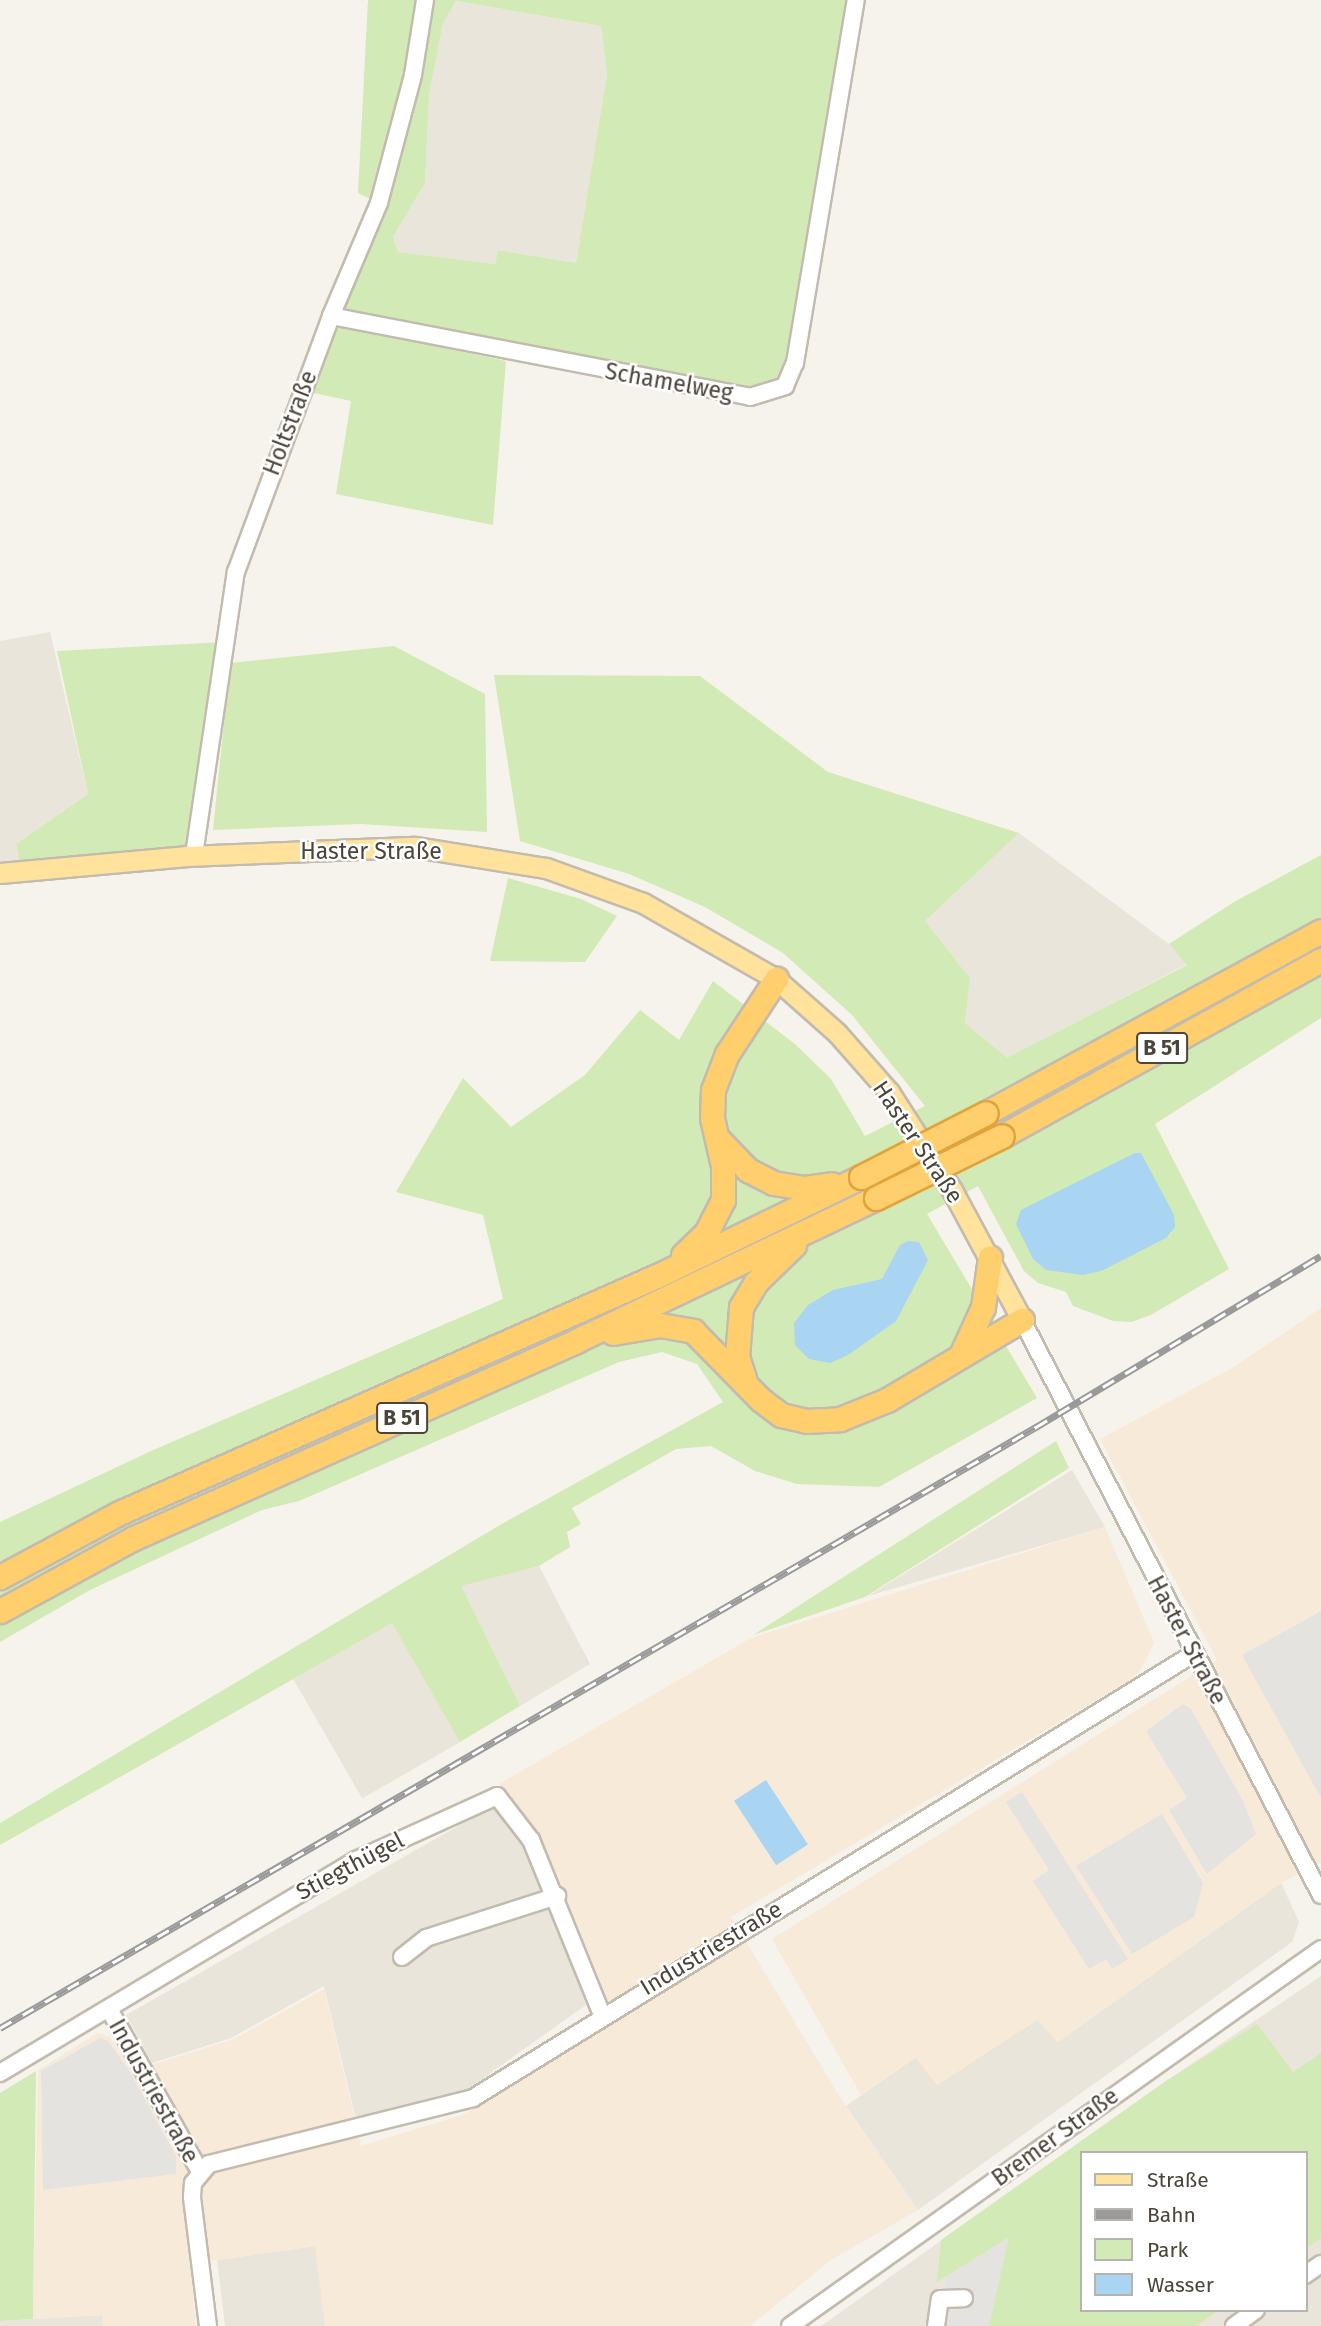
<!DOCTYPE html>
<html>
<head>
<meta charset="utf-8">
<style>
  body { margin:0 }
  #map { position:relative; width:1321px; height:2326px; overflow:hidden; background:#f6f3ec; font-family:"Fira Sans",sans-serif }
  div>[style] { position:absolute }
  .residential>* { inset:0; background:#eae5da; transform-origin:0 0 }
  .commercial>* { inset:0; background:#f7ead8 }
  .green>* { inset:0; background:#d2eab5 }
  .parking>* { inset:0; background:#e5e3e0 }
  .water>* { inset:0; background:#a9d4f2; transform-origin:0 0 }
  .roads { filter:drop-shadow(2px 0 #c2bbae) drop-shadow(-2px 0 #c2bbae) drop-shadow(0 2px #c2bbae) drop-shadow(0 -2px #c2bbae) }
  .minor>* { height:16px; margin:-8px; padding:0 8px; transform-origin:8px; border-radius:8px; background:#fff }
  .major>* { height:19px; margin:-9.5px; padding:0 9.5px; transform-origin:9.5px; border-radius:9.5px; background:#ffe39c }
  .highway>* { height:23px; margin:-11.5px; padding:0 11.5px; transform-origin:11.5px; border-radius:11.5px; background:#ffcf6e }
  .rail>* { height:7px; margin-top:-3.5px; transform-origin:0; background:repeating-linear-gradient(90deg,#fff 0 13px,#9a9a9a 0 26px); box-sizing:border-box; border-block:2px solid #9a9a9a }
  .bridges { filter:drop-shadow(2px 0 #e0a43c) drop-shadow(-2px 0 #e0a43c) drop-shadow(0 2px #e0a43c) drop-shadow(0 -2px #e0a43c) }
  .highway-bridge>* { height:23px; margin:-11.5px; padding:0 11.5px; transform-origin:11.5px; border-radius:11.5px; background:#ffcf6e }
  span { translate:-50% -50%; white-space:nowrap; text-align:center; line-height:1.15; -webkit-text-stroke:5px #fff; paint-order:stroke }
  .shield-label span { padding:2px 5px; background:#fff; border:2px solid; border-radius:5px; -webkit-text-stroke-width:0 }
  .shield-label { font-size:21px; color:#4b4439; font-weight:700 }
  .street-label { font-size:23px; color:#4b4439 }
  .legend { position:absolute; left:1080px; top:2151px; width:228px; height:161px; box-sizing:border-box; background:#fff; border:2px solid #b7b4b0; margin:0; padding:9px 12px; list-style:none; font-size:21px; color:#4b4439 }
  .legend li { display:flex; align-items:center; gap:14px; height:35px }
  .legend b { width:35px; border:2px solid #b7b4b0 }
</style>
</head>
<body>
<div id="map">
  <div class="residential">
    <div style="clip-path:polygon(456px 1px,601px 26px,607px 74px,576px 263px,498px 250px,495px 264px,398px 252px,393px 237px,425px 183px,429px 95px,443px 23px)"></div>
    <div style="clip-path:polygon(50px 632px,88px 794px,16px 844px,23px 882px,0 884px,0 641px)"></div>
    <div style="clip-path:polygon(1019px 833px,1169px 944px,1187px 964px,1007px 1059px,965px 1023px,970px 978px,925px 921px)"></div>
    <div style="clip-path:polygon(1072px 1470px,1105px 1527px,868px 1596px)"></div>
    <div style="clip-path:polygon(539px 1566px,590px 1664px,520px 1706px,460px 1586px)"></div>
    <div style="left:392px;top:1622px;width:138px;height:114px;rotate:60deg"></div>
    <div style="clip-path:polygon(495px 1805px,524px 1843px,586px 2005px,468px 2089px,424px 2106px,356px 2120px,324px 1986px,231px 2038px,152px 2063px,126px 2015px)"></div>
    <div style="clip-path:polygon(1281px 1883px,1299px 1922px,1292px 1942px,918px 2210px,846px 2106px,916px 2057px,937px 2085px,1038px 2019px,1058px 2042px)"></div>
    <div style="clip-path:polygon(evenodd,1321px 1976px,1321px 2326px,821px 2326px,1166px 2081px,1321px 1976px,1081px 2153px,1305px 2153px,1305px 2310px,1081px 2310px,1081px 2153px)"></div>
    <div style="clip-path:polygon(316px 2246px,325px 2326px,225px 2326px,217px 2260px)"></div>
    <div style="clip-path:polygon(103px 2315px,103px 2326px,0 2326px,0 2321px)"></div>
  </div>
  <div class="commercial">
    <div style="clip-path:polygon(1321px 1308px,1321px 1862px,1281px 1883px,1058px 2042px,1037px 2020px,937px 2085px,915px 2057px,861px 2095px,772px 1939px,1217px 1660px,1100px 1439px,1232px 1368px)"></div>
    <div style="clip-path:polygon(1105px 1527px,1154px 1643px,1141px 1669px,1128px 1681px,731px 1917px,845px 2105px,918px 2210px,831px 2260px,750px 2326px,325px 2326px,315px 2246px,190px 2264px,196px 2326px,103px 2326px,102px 2315px,33px 2319px,38px 2070px,98px 2033px,110px 2037px,132px 2071px,234px 2039px,324px 1989px,361px 2146px,465px 2114px,616px 2020px,546px 1848px,499px 1784px,751px 1638px)"></div>
  </div>
  <div class="green">
    <div style="clip-path:polygon(evenodd,368px 0,856px 0,785px 386px,750px 397px,331px 316px,379px 203px,358px 193px,368px 0,456px 1px,601px 26px,607px 74px,576px 263px,498px 250px,495px 264px,398px 252px,393px 237px,425px 183px,429px 95px,443px 23px,456px 1px)"></div>
    <div style="clip-path:polygon(335px 325px,506px 361px,493px 525px,336px 494px,351px 401px,309px 392px)"></div>
    <div style="clip-path:polygon(223px 642px,194px 868px,23px 882px,16px 844px,88px 794px,57px 651px)"></div>
    <div style="clip-path:polygon(394px 646px,485px 694px,487px 832px,361px 824px,213px 830px,230px 663px)"></div>
    <div style="clip-path:polygon(494px 675px,700px 676px,828px 772px,1019px 833px,925px 921px,970px 978px,965px 1023px,1007px 1058px,1187px 965px,1169px 944px,1234px 902px,1321px 855px,1321px 1018px,1155px 1124px,1229px 1269px,1151px 1315px,1131px 1322px,1113px 1321px,1073px 1306px,1066px 1292px,1038px 1283px,1024px 1271px,978px 1186px,927px 1214px,1037px 1398px,879px 1487px,797px 1484px,755px 1471px,711px 1446px,676px 1449px,572px 1508px,581px 1524px,567px 1532px,570px 1547px,539px 1566px,461px 1586px,520px 1706px,460px 1742px,392px 1623px,0 1845px,0 1823px,500px 1525px,723px 1402px,697px 1364px,662px 1352px,619px 1362px,299px 1501px,262px 1510px,90px 1590px,0 1642px,0 1522px,151px 1451px,503px 1299px,483px 1215px,396px 1192px,463px 1078px,511px 1127px,585px 1075px,640px 1010px,679px 1040px,713px 981px,795px 1044px,831px 1079px,865px 1136px,925px 1106px,852px 1015px,783px 953px,705px 907px,629px 874px,520px 841px)"></div>
    <div style="clip-path:polygon(508px 878px,581px 899px,617px 916px,585px 962px,490px 961px)"></div>
    <div style="clip-path:polygon(1056px 1441px,1069px 1468px,865px 1597px,753px 1635px)"></div>
    <div style="clip-path:polygon(1257px 2024px,1293px 2072px,1321px 2053px,1321px 2238px,1305px 2249px,1305px 2153px,1081px 2153px,1081px 2310px,1219px 2310px,1196px 2326px,989px 2326px,1008px 2238px,937px 2282px,941px 2240px,1166px 2081px)"></div>
    <div style="clip-path:polygon(36px 2071px,33px 2319px,0 2321px,0 2093px)"></div>
  </div>
  <div class="parking">
    <div style="clip-path:polygon(1321px 1611px,1321px 1798px,1242px 1655px)"></div>
    <div style="clip-path:polygon(1183px 1704px,1191px 1709px,1243px 1801px,1256px 1834px,1207px 1874px,1169px 1810px,1187px 1798px,1146px 1731px)"></div>
    <div style="clip-path:polygon(1022px 1792px,1128px 1959px,1112px 1969px,1106px 1959px,1089px 1969px,1033px 1881px,1049px 1870px,1006px 1802px)"></div>
    <div style="clip-path:polygon(1162px 1814px,1203px 1883px,1194px 1917px,1132px 1954px,1076px 1866px)"></div>
    <div style="clip-path:polygon(100px 2038px,108px 2041px,130px 2072px,176px 2156px,176px 2174px,43px 2190px,41px 2071px)"></div>
    <div style="clip-path:polygon(1009px 2237px,989px 2326px,941px 2326px,947px 2276px)"></div>
  </div>
  <div class="water">
    <div style="clip-path:polygon(1135px 1153px,1141px 1153px,1174px 1215px,1175px 1227px,1166px 1238px,1101px 1271px,1083px 1275px,1046px 1270px,1033px 1259px,1016px 1224px,1021px 1210px)"></div>
    <div style="clip-path:polygon(908px 1241px,919px 1242px,928px 1260px,896px 1321px,848px 1355px,830px 1363px,809px 1359px,795px 1345px,794px 1323px,808px 1305px,833px 1290px,882px 1279px,900px 1245px)"></div>
    <div style="left:766px;top:1780px;width:77px;height:38px;rotate:57deg"></div>
  </div>
  <div class="roads">
    <div class="minor">
      <div style="left:331px;top:316px;width:427px;rotate:10.9deg"></div>
      <div style="left:750px;top:397px;width:37px;rotate:-17deg"></div>
      <div style="left:785px;top:386px;width:25px;rotate:-67deg"></div>
      <div style="left:795px;top:363px;width:368px;rotate:-80.5deg"></div>
      <div style="left:194px;top:855px;width:286px;rotate:-81.6deg"></div>
      <div style="left:236px;top:572px;width:273px;rotate:-69.6deg"></div>
      <div style="left:331px;top:316px;width:123px;rotate:-67deg"></div>
      <div style="left:379px;top:203px;width:132px;rotate:-75.1deg"></div>
      <div style="left:413px;top:75px;width:76px;rotate:-80.9deg"></div>
      <div style="left:1022px;top:1320px;width:648px;rotate:62.53deg"></div>
      <div style="left:402px;top:1957px;width:31px;rotate:-38deg"></div>
      <div style="left:426px;top:1938px;width:138px;rotate:-17.8deg"></div>
      <div style="left:109px;top:2009px;width:187px;rotate:60.8deg"></div>
      <div style="left:0;top:2073px;width:415px;rotate:-30.9deg"></div>
      <div style="left:356px;top:1860px;width:155px;rotate:-24.4deg"></div>
      <div style="left:497px;top:1796px;width:56px;rotate:52.3deg"></div>
      <div style="left:531px;top:1840px;width:189px;rotate:67.9deg"></div>
      <div style="left:1305px;top:2275px;width:19px;rotate:-35deg"></div>
      <div style="left:208px;top:2326px;width:130px;rotate:-97.1deg"></div>
      <div style="left:192px;top:2197px;width:14px;rotate:-86deg"></div>
      <div style="left:193px;top:2183px;width:25px;rotate:-50deg"></div>
      <div style="left:209px;top:2164px;width:272px;rotate:-14deg"></div>
      <div style="left:473px;top:2098px;width:846px;rotate:-31.66deg"></div>
      <div style="left:790px;top:2326px;width:651px;rotate:-35.37deg"></div>
      <div style="left:936px;top:2326px;width:27px;rotate:-82deg"></div>
      <div style="left:940px;top:2299px;width:24px;rotate:-2deg"></div>
      <div style="left:1234px;top:2326px;width:27px;rotate:-36deg"></div>
    </div>
    <div class="major">
      <div style="left:0;top:873px;width:188px;rotate:-5.2deg"></div>
      <div style="left:187px;top:856px;width:228px;rotate:-2.3deg"></div>
      <div style="left:415px;top:847px;width:133px;rotate:9.1deg"></div>
      <div style="left:546px;top:868px;width:103px;rotate:19.8deg"></div>
      <div style="left:643px;top:903px;width:153px;rotate:29.7deg"></div>
      <div style="left:776px;top:979px;width:81px;rotate:41.5deg"></div>
      <div style="left:837px;top:1033px;width:79px;rotate:48.6deg"></div>
      <div style="left:889px;top:1092px;width:117px;rotate:57.3deg"></div>
      <div style="left:952px;top:1190px;width:148px;rotate:61.7deg"></div>
    </div>
    <div class="highway">
      <div style="left:986px;top:1113px;width:381px;rotate:-28.5deg"></div>
      <div style="left:1002px;top:1136px;width:364px;rotate:-28.9deg"></div>
      <div style="left:719px;top:1140px;width:42px;rotate:46deg"></div>
      <div style="left:748px;top:1170px;width:28px;rotate:27deg"></div>
      <div style="left:773px;top:1183px;width:32px;rotate:9deg"></div>
      <div style="left:805px;top:1188px;width:27px;rotate:-8deg"></div>
      <div style="left:683px;top:1255px;width:32px;rotate:-44deg"></div>
      <div style="left:706px;top:1233px;width:37px;rotate:-63deg"></div>
      <div style="left:723px;top:1200px;width:34px;rotate:-90deg"></div>
      <div style="left:723px;top:1166px;width:49px;rotate:-102.9deg"></div>
      <div style="left:712px;top:1118px;width:28px;rotate:-88deg"></div>
      <div style="left:713px;top:1090px;width:39px;rotate:-69deg"></div>
      <div style="left:727px;top:1054px;width:90px;rotate:-56.8deg"></div>
      <div style="left:613px;top:1333px;width:48px;rotate:-9.7deg"></div>
      <div style="left:660px;top:1325px;width:34px;rotate:10deg"></div>
      <div style="left:693px;top:1331px;width:97px;rotate:45.4deg"></div>
      <div style="left:761px;top:1400px;width:25px;rotate:37deg"></div>
      <div style="left:781px;top:1415px;width:26px;rotate:13deg"></div>
      <div style="left:806px;top:1421px;width:34px;rotate:-3deg"></div>
      <div style="left:840px;top:1419px;width:51px;rotate:-22deg"></div>
      <div style="left:887px;top:1400px;width:157px;rotate:-30.7deg"></div>
      <div style="left:961px;top:1355px;width:53px;rotate:-65.4deg"></div>
      <div style="left:983px;top:1307px;width:50px;rotate:-82deg"></div>
      <div style="left:744px;top:1378px;width:22px;rotate:-108deg"></div>
      <div style="left:737px;top:1357px;width:50px;rotate:-85.4deg"></div>
      <div style="left:741px;top:1307px;width:29px;rotate:-59deg"></div>
      <div style="left:756px;top:1282px;width:53px;rotate:-44.2deg"></div>
      <div style="left:0;top:1577px;width:135px;rotate:-28.3deg"></div>
      <div style="left:119px;top:1513px;width:590px;rotate:-23.79deg"></div>
      <div style="left:659px;top:1275px;width:225px;rotate:-25.9deg"></div>
      <div style="left:0;top:1611px;width:153px;rotate:-28.6deg"></div>
      <div style="left:134px;top:1538px;width:484px;rotate:-24deg"></div>
      <div style="left:576px;top:1341px;width:332px;rotate:-25.5deg"></div>
    </div>
  </div>
  <div class="rail">
    <div style="left:0;top:2028px;width:1198px;rotate:-30.12deg"></div>
    <div style="left:1036px;top:1427px;width:332px;rotate:-31deg"></div>
  </div>
  <div class="bridges">
    <div class="highway-bridge">
      <div style="left:861px;top:1177px;width:140px;rotate:-27.1deg"></div>
      <div style="left:876px;top:1198px;width:140px;rotate:-26.2deg"></div>
    </div>
  </div>
  <div class="shield-label">
    <span style="left:1162px;top:1048px">B 51</span>
    <span style="left:402px;top:1418px">B 51</span>
  </div>
  <div class="street-label">
    <span style="left:669px;top:382px;rotate:10deg">Schamelweg</span>
    <span style="left:290px;top:423px;rotate:-69deg">Holtstraße</span>
    <span style="left:371px;top:851px">Haster Straße</span>
    <span style="left:918px;top:1142px;rotate:56deg">Haster Straße</span>
    <span style="left:1187px;top:1640px;rotate:62deg">Haster Straße</span>
    <span style="left:350px;top:1866px;rotate:-28deg">Stiegthügel</span>
    <span style="left:711px;top:1948px;rotate:-31deg">Industriestraße</span>
    <span style="left:154px;top:2091px;rotate:61deg">Industriestraße</span>
    <span style="left:1055px;top:2137px;rotate:-36deg">Bremer Straße</span>
  </div>
  <ul class="legend">
  <li><b style="height:9px;background:#ffe39c"></b>Straße</li>
  <li><b style="height:9px;background:#9a9a9a"></b>Bahn</li>
  <li><b style="height:19px;background:#d2eab5"></b>Park</li>
  <li><b style="height:19px;background:#a9d4f2"></b>Wasser</li>
  </ul>
</div>
</body>
</html>
